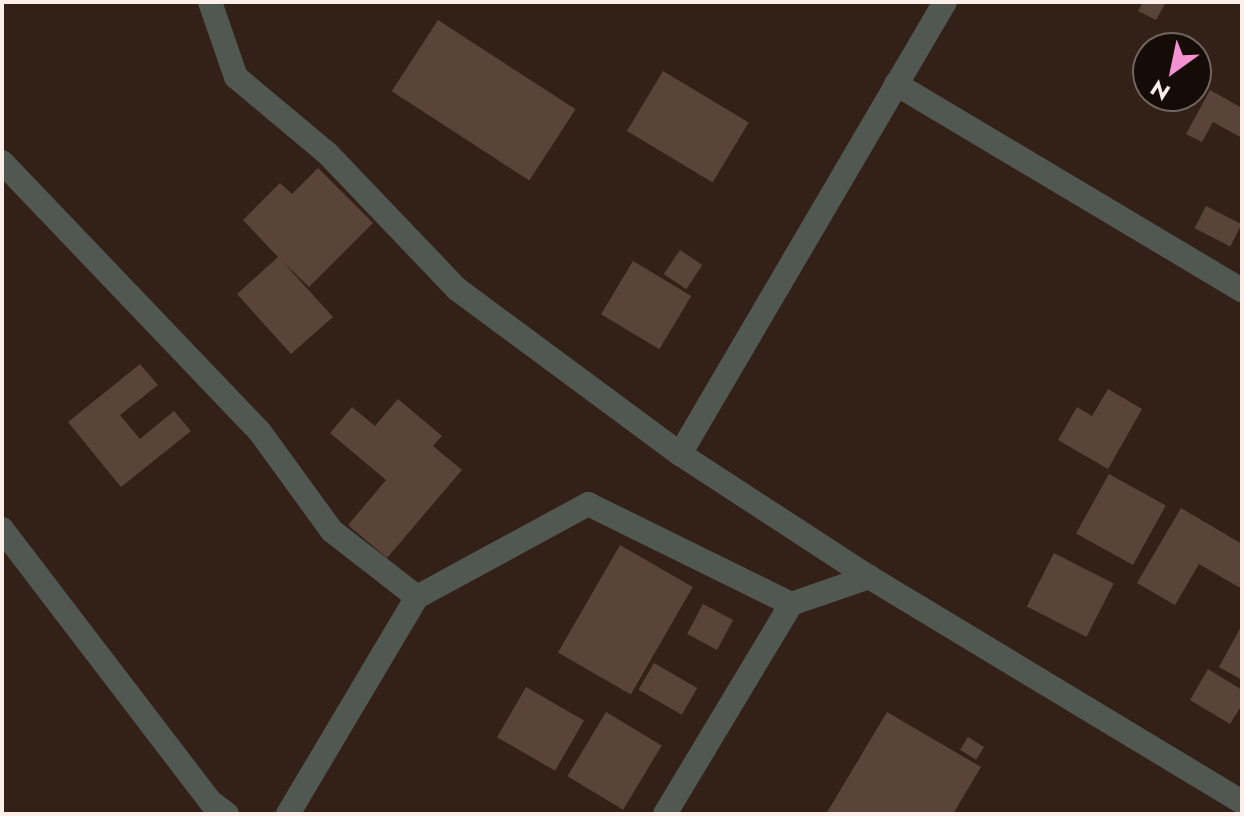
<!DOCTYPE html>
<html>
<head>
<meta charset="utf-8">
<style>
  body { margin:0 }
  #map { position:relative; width:1244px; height:816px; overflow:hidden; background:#332016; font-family:Jost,sans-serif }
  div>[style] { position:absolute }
  .building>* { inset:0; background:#5a4439; transform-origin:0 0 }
  .minor>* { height:24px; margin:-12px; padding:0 12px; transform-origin:12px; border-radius:12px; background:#505851 }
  span { translate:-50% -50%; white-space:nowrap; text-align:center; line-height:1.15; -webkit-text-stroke:6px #150c08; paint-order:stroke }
  .frame { position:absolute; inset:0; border:4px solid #fceee8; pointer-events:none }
  .north { position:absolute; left:1132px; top:32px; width:80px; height:80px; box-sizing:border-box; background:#150c08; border:2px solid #716662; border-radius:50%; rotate:213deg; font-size:22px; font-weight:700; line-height:32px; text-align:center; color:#fceee8 }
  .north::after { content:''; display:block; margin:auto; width:28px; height:36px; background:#f591d2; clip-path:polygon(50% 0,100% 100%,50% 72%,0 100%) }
</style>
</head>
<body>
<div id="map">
  <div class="building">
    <div style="clip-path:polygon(1143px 2px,1166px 2px,1156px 20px,1138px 11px)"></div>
    <div style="left:438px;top:20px;width:164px;height:85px;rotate:33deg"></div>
    <div style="left:663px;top:71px;width:100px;height:70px;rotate:31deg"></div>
    <div style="clip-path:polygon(1210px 90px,1242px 108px,1242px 138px,1213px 122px,1202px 142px,1186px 134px)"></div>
    <div style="clip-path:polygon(318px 168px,373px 223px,309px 287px,283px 262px,333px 317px,291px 354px,237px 294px,278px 257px,243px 220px,280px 183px,292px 194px)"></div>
    <div style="left:1206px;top:206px;width:40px;height:25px;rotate:27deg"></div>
    <div style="left:680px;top:250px;width:27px;height:29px;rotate:34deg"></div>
    <div style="left:633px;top:261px;width:68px;height:62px;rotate:31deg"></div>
    <div style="clip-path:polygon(140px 364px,158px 385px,120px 415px,140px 439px,174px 411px,191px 431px,121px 487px,68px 422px)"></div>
    <div style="clip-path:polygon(1108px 389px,1142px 409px,1108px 469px,1058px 440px,1077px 407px,1092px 416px)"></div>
    <div style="clip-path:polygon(398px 399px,442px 436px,433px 446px,462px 470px,387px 558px,348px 525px,386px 480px,330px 433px,352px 407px,375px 426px)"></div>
    <div style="left:1109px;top:474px;width:65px;height:68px;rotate:29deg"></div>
    <div style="clip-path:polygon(1181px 508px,1242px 544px,1242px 589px,1199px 564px,1175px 605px,1137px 583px)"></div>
    <div style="left:620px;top:545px;width:84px;height:124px;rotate:30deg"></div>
    <div style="left:1054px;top:553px;width:67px;height:60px;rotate:27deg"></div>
    <div style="left:703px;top:604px;width:34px;height:34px;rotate:28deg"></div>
    <div style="clip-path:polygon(1242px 625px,1242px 680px,1219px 667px)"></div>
    <div style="left:654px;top:663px;width:50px;height:31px;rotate:30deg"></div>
    <div style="clip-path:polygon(1208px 669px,1242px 690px,1242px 705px,1230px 724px,1190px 700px)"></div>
    <div style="left:526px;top:687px;width:67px;height:58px;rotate:30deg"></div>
    <div style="left:606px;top:712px;width:65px;height:75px;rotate:31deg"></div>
    <div style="clip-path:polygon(887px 712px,981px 767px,953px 814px,826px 814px)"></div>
    <div style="left:968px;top:737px;width:19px;height:15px;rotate:32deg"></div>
  </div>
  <div class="minor">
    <div style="left:210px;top:2px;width:79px;rotate:70.9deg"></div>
    <div style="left:236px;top:77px;width:119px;rotate:39.9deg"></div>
    <div style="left:327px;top:153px;width:188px;rotate:46.3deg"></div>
    <div style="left:457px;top:289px;width:277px;rotate:36.5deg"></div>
    <div style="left:680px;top:454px;width:225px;rotate:33.1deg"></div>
    <div style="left:869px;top:577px;width:436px;rotate:31.1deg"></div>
    <div style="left:896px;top:84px;width:403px;rotate:30.8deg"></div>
    <div style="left:2px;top:162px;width:373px;rotate:46.3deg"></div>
    <div style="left:260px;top:432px;width:122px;rotate:54deg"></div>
    <div style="left:332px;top:531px;width:108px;rotate:37.8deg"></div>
    <div style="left:680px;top:454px;width:524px;rotate:-59.62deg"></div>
    <div style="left:2px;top:529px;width:344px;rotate:52.6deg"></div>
    <div style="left:211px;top:802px;width:20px;rotate:37deg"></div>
    <div style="left:288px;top:814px;width:252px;rotate:-59.3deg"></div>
    <div style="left:417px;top:597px;width:195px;rotate:-28.5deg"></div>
    <div style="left:588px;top:504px;width:226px;rotate:26.2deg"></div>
    <div style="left:791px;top:604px;width:83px;rotate:-19.1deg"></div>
    <div style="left:665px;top:814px;width:245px;rotate:-59deg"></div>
  </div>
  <div class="frame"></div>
  <div class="north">N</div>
</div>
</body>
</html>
